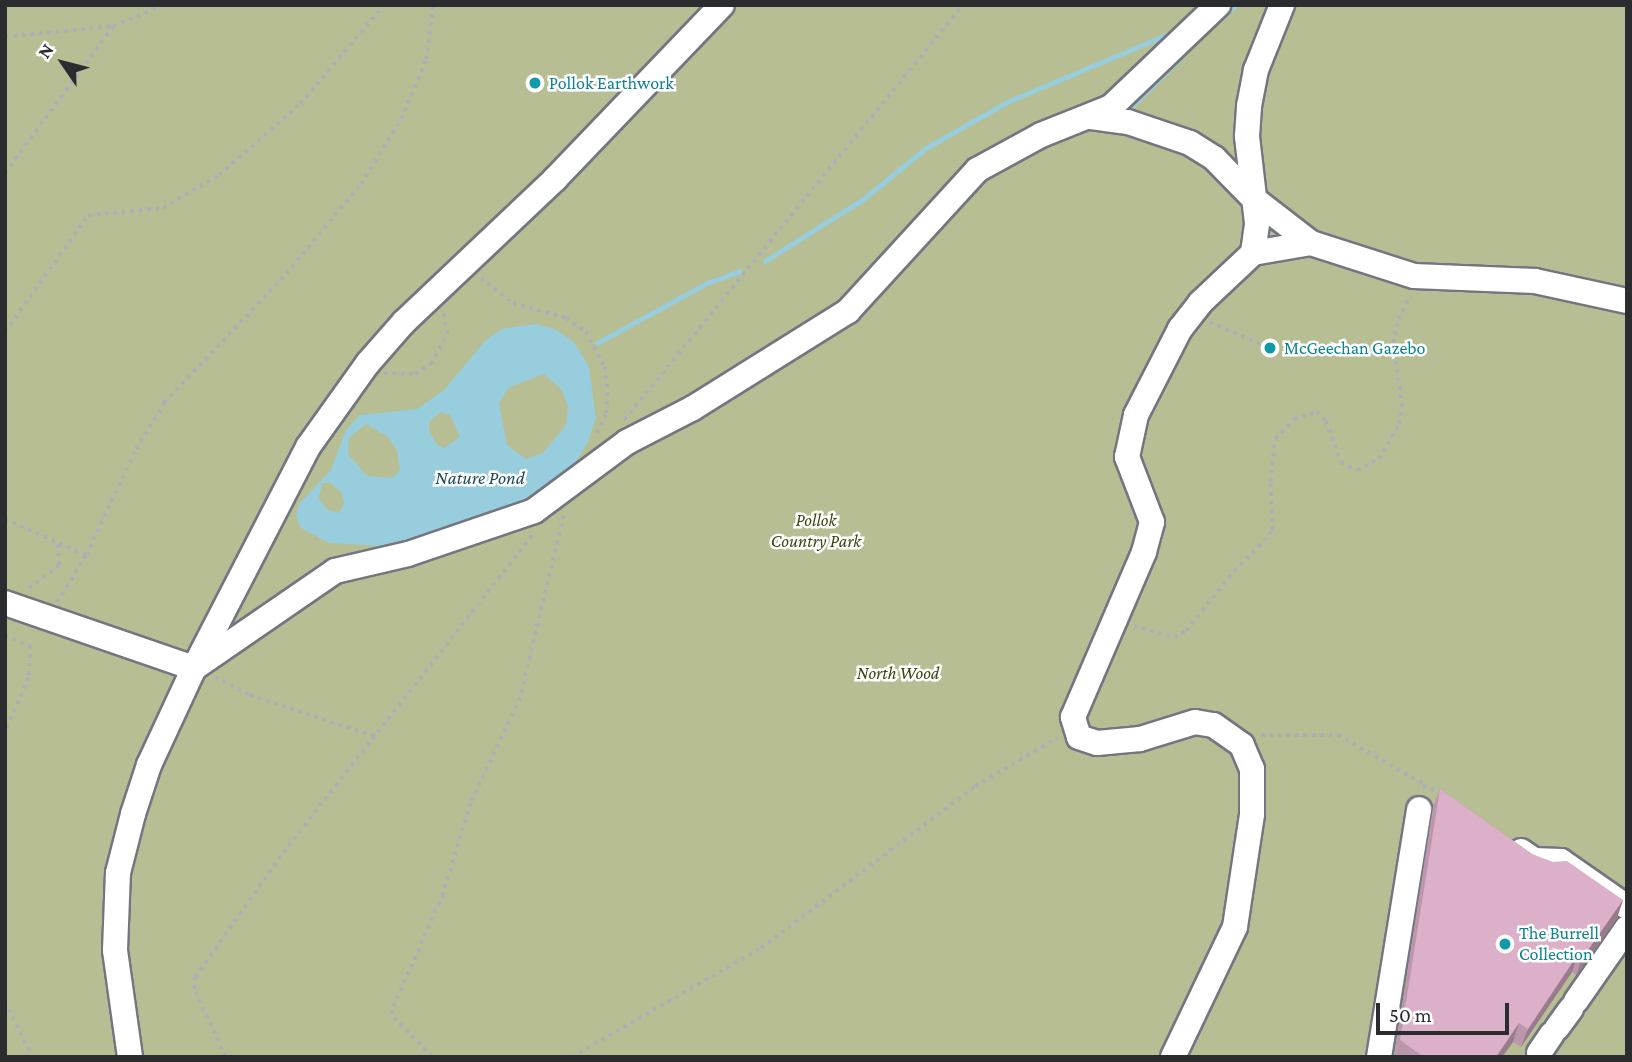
<!DOCTYPE html>
<html>
<head>
<meta charset="utf-8">
<style>
  body { margin:0 }
  #map { position:relative; width:1632px; height:1062px; overflow:hidden; background:#e6eaf5; font-family:"Crimson Pro",serif }
  div>[style] { position:absolute }
  .green>* { inset:0; background:#b7be94; transform-origin:0 0 }
  .water>* { inset:0; background:#97cddc }
  .stream>* { height:5px; margin:-2.5px; padding:0 2.5px; transform-origin:2.5px; border-radius:2.5px; background:#97cddc }
  .path>* { height:3.5px; margin-top:-1.75px; transform-origin:0; background:repeating-linear-gradient(90deg,#acafb8 0 3.5px,transparent 0 8.5px) }
  .roads { filter:drop-shadow(2px 0 #737680) drop-shadow(-2px 0 #737680) drop-shadow(0 2px #737680) drop-shadow(0 -2px #737680) }
  .minor>* { height:24px; margin:-12px; padding:0 12px; transform-origin:12px; border-radius:12px; background:#fff }
  .wall>* { inset:0; background:#bc97ac }
  .shaded-wall>* { inset:0; background:#997b8c }
  .building>* { inset:0; background:#dbb0c8 }
  .dots>* { width:19px; height:19px; translate:-50% -50%; box-sizing:border-box; border:4px solid #fff; border-radius:50% }
  span { translate:-50% -50%; white-space:nowrap; text-align:center; line-height:1.15; -webkit-text-stroke:5px #fff; paint-order:stroke }
  .culture-label { font-size:18px; color:#0d838f }
  .left { translate:0 -50%; text-align:left }
  .park-label { font-size:18px; color:#404512; font-style:italic }
  .water-label { font-size:19px; color:#1c4b57; font-style:italic }
  .frame { position:absolute; inset:0; border:7px solid #2b2c30; pointer-events:none }
  .north { position:absolute; left:28px; top:28px; width:70px; height:70px; -webkit-text-stroke:5px #fff; paint-order:stroke; rotate:305deg; font-size:19px; font-weight:700; line-height:28px; text-align:center; color:#2b2c30 }
  .north::after { content:''; display:block; margin:auto; width:24px; height:32px; background:#2b2c30; clip-path:polygon(50% 0,100% 100%,50% 72%,0 100%) }
  .scale { position:absolute; left:1376px; top:1003px; width:133px; height:32px; box-sizing:border-box; border:4px solid #2b2c30; border-top:0; padding-left:9px; font-size:21px; line-height:24px; white-space:nowrap; color:#2b2c30; -webkit-text-stroke:5px #fff; paint-order:stroke }
</style>
</head>
<body>
<div id="map">
  <div class="green">
    <div style="left:5px;top:5px;width:1622px;height:1052px"></div>
  </div>
  <div class="water">
    <div style="clip-path:polygon(evenodd,535px 324px,555px 329px,574px 342px,589px 367px,596px 418px,588px 442px,569px 473px,534px 503px,406px 541px,380px 546px,329px 543px,301px 528px,296px 517px,299px 504px,331px 470px,346px 430px,360px 415px,417px 409px,444px 390px,485px 341px,502px 329px,535px 324px,544px 374px,562px 390px,568px 407px,566px 425px,543px 453px,526px 459px,507px 445px,499px 403px,508px 388px,544px 374px,535px 324px,441px 412px,450px 415px,460px 437px,444px 448px,437px 445px,429px 430px,429px 422px,441px 412px,535px 324px,366px 424px,388px 437px,397px 450px,400px 470px,392px 478px,367px 476px,348px 454px,349px 438px,366px 424px,535px 324px,329px 482px,342px 493px,344px 504px,339px 513px,328px 510px,319px 498px,322px 484px,329px 482px)"></div>
  </div>
  <div class="stream">
    <div style="left:1224px;top:16px;width:16px;rotate:-45deg"></div>
    <div style="left:1132px;top:106px;width:78px;rotate:-45deg"></div>
    <div style="left:765px;top:261px;width:115px;rotate:-32.2deg"></div>
    <div style="left:862px;top:200px;width:82px;rotate:-39.1deg"></div>
    <div style="left:926px;top:148px;width:93px;rotate:-29.6deg"></div>
    <div style="left:1007px;top:102px;width:182px;rotate:-22.9deg"></div>
    <div style="left:597px;top:343px;width:125px;rotate:-28.6deg"></div>
    <div style="left:707px;top:283px;width:35px;rotate:-20deg"></div>
  </div>
  <div class="path">
    <div style="left:5px;top:37px;width:109px;rotate:-5.8deg"></div>
    <div style="left:113px;top:26px;width:53px;rotate:-22.2deg"></div>
    <div style="left:5px;top:173px;width:182px;rotate:-53.7deg"></div>
    <div style="left:481px;top:278px;width:41px;rotate:38deg"></div>
    <div style="left:513px;top:303px;width:55px;rotate:15.8deg"></div>
    <div style="left:566px;top:318px;width:24px;rotate:35deg"></div>
    <div style="left:586px;top:332px;width:40px;rotate:62deg"></div>
    <div style="left:605px;top:367px;width:26px;rotate:83deg"></div>
    <div style="left:608px;top:393px;width:22px;rotate:95deg"></div>
    <div style="left:606px;top:415px;width:25px;rotate:116deg"></div>
    <div style="left:1210px;top:322px;width:65px;rotate:23.4deg"></div>
    <div style="left:5px;top:332px;width:143px;rotate:-54.6deg"></div>
    <div style="left:88px;top:215px;width:75px;rotate:-5.3deg"></div>
    <div style="left:163px;top:208px;width:65px;rotate:-30.5deg"></div>
    <div style="left:219px;top:175px;width:108px;rotate:-41.2deg"></div>
    <div style="left:300px;top:104px;width:130px;rotate:-49.7deg"></div>
    <div style="left:384px;top:373px;width:31px;rotate:2deg"></div>
    <div style="left:415px;top:374px;width:19px;rotate:-32deg"></div>
    <div style="left:431px;top:364px;width:34px;rotate:-62deg"></div>
    <div style="left:447px;top:334px;width:23px;rotate:-100deg"></div>
    <div style="left:624px;top:420px;width:536px;rotate:-50.76deg"></div>
    <div style="left:5px;top:519px;width:89px;rotate:24deg"></div>
    <div style="left:86px;top:555px;width:117px;rotate:-64.7deg"></div>
    <div style="left:136px;top:449px;width:54px;rotate:-58.7deg"></div>
    <div style="left:164px;top:403px;width:178px;rotate:-46.6deg"></div>
    <div style="left:286px;top:274px;width:117px;rotate:-50.2deg"></div>
    <div style="left:361px;top:184px;width:76px;rotate:-58.4deg"></div>
    <div style="left:401px;top:119px;width:64px;rotate:-67deg"></div>
    <div style="left:426px;top:60px;width:55px;rotate:-82.7deg"></div>
    <div style="left:29px;top:588px;width:38px;rotate:-37deg"></div>
    <div style="left:59px;top:565px;width:23px;rotate:-95deg"></div>
    <div style="left:57px;top:602px;width:55px;rotate:-58.3deg"></div>
    <div style="left:1134px;top:626px;width:41px;rotate:15.4deg"></div>
    <div style="left:1174px;top:637px;width:13px;rotate:-27deg"></div>
    <div style="left:1186px;top:631px;width:77px;rotate:-51.3deg"></div>
    <div style="left:1234px;top:571px;width:42px;rotate:-45deg"></div>
    <div style="left:1264px;top:541px;width:14px;rotate:-54deg"></div>
    <div style="left:1272px;top:530px;width:48px;rotate:-92.4deg"></div>
    <div style="left:1270px;top:482px;width:43px;rotate:-83.4deg"></div>
    <div style="left:1275px;top:439px;width:28px;rotate:-46deg"></div>
    <div style="left:1294px;top:419px;width:24px;rotate:-17deg"></div>
    <div style="left:1317px;top:412px;width:13px;rotate:45deg"></div>
    <div style="left:1326px;top:421px;width:44px;rotate:69.9deg"></div>
    <div style="left:1341px;top:462px;width:18px;rotate:27deg"></div>
    <div style="left:1357px;top:470px;width:25px;rotate:-27deg"></div>
    <div style="left:1379px;top:459px;width:40px;rotate:-60.3deg"></div>
    <div style="left:1399px;top:424px;width:17px;rotate:-80deg"></div>
    <div style="left:1402px;top:407px;width:65px;rotate:-98deg"></div>
    <div style="left:1393px;top:343px;width:25px;rotate:-78deg"></div>
    <div style="left:1398px;top:319px;width:26px;rotate:-62deg"></div>
    <div style="left:5px;top:635px;width:28px;rotate:23deg"></div>
    <div style="left:31px;top:646px;width:32px;rotate:94deg"></div>
    <div style="left:29px;top:678px;width:59px;rotate:114deg"></div>
    <div style="left:215px;top:677px;width:39px;rotate:27deg"></div>
    <div style="left:250px;top:695px;width:131px;rotate:18.3deg"></div>
    <div style="left:1261px;top:735px;width:77px"></div>
    <div style="left:1338px;top:735px;width:99px;rotate:29.7deg"></div>
    <div style="left:1423px;top:786px;width:13px;rotate:18deg"></div>
    <div style="left:5px;top:907px;width:50px;rotate:90deg"></div>
    <div style="left:5px;top:1002px;width:62px;rotate:63deg"></div>
    <div style="left:225px;top:1057px;width:75px;rotate:-114.5deg"></div>
    <div style="left:194px;top:989px;width:12px;rotate:-85deg"></div>
    <div style="left:195px;top:977px;width:161px;rotate:-54.6deg"></div>
    <div style="left:288px;top:846px;width:398px;rotate:-51.8deg"></div>
    <div style="left:432px;top:1057px;width:60px;rotate:-134.3deg"></div>
    <div style="left:390px;top:1014px;width:129px;rotate:-66.2deg"></div>
    <div style="left:442px;top:896px;width:99px;rotate:-73deg"></div>
    <div style="left:471px;top:801px;width:111px;rotate:-64.4deg"></div>
    <div style="left:519px;top:701px;width:193px;rotate:-76.5deg"></div>
    <div style="left:572px;top:1057px;width:218px;rotate:-30deg"></div>
    <div style="left:761px;top:948px;width:268px;rotate:-37.1deg"></div>
    <div style="left:975px;top:786px;width:95px;rotate:-30.3deg"></div>
  </div>
  <div class="roads">
    <div class="minor">
      <div style="left:1091px;top:117px;width:37px;rotate:8deg"></div>
      <div style="left:1128px;top:122px;width:65px;rotate:18.7deg"></div>
      <div style="left:1190px;top:143px;width:28px;rotate:32deg"></div>
      <div style="left:1214px;top:158px;width:57px;rotate:45.7deg"></div>
      <div style="left:1254px;top:199px;width:72px;rotate:37.7deg"></div>
      <div style="left:1253px;top:253px;width:59px;rotate:-9.8deg"></div>
      <div style="left:1311px;top:243px;width:108px;rotate:17.8deg"></div>
      <div style="left:1414px;top:276px;width:121px;rotate:2.4deg"></div>
      <div style="left:1535px;top:281px;width:94px;rotate:12.3deg"></div>
      <div style="left:5px;top:603px;width:200px;rotate:19deg"></div>
      <div style="left:194px;top:668px;width:171px;rotate:-34.5deg"></div>
      <div style="left:335px;top:571px;width:75px;rotate:-13.1deg"></div>
      <div style="left:408px;top:554px;width:133px;rotate:-18.8deg"></div>
      <div style="left:534px;top:511px;width:116px;rotate:-36.6deg"></div>
      <div style="left:627px;top:442px;width:74px;rotate:-27.3deg"></div>
      <div style="left:693px;top:408px;width:183px;rotate:-32deg"></div>
      <div style="left:848px;top:311px;width:191px;rotate:-47.5deg"></div>
      <div style="left:977px;top:170px;width:73px;rotate:-28.7deg"></div>
      <div style="left:1041px;top:135px;width:75px;rotate:-21.8deg"></div>
      <div style="left:1111px;top:107px;width:148px;rotate:-43.6deg"></div>
      <div style="left:1521px;top:851px;width:16px;rotate:35deg"></div>
      <div style="left:1534px;top:860px;width:27px;rotate:2deg"></div>
      <div style="left:1561px;top:861px;width:80px;rotate:34.9deg"></div>
      <div style="left:1576px;top:1001px;width:89px;rotate:-55.1deg"></div>
      <div style="left:1557px;top:1028px;width:24px;rotate:-54deg"></div>
      <div style="left:1539px;top:1053px;width:23px;rotate:-56deg"></div>
      <div style="left:130px;top:1057px;width:108px;rotate:-98deg"></div>
      <div style="left:115px;top:950px;width:77px;rotate:-87.8deg"></div>
      <div style="left:118px;top:873px;width:61px;rotate:-75.7deg"></div>
      <div style="left:133px;top:814px;width:52px;rotate:-71.9deg"></div>
      <div style="left:149px;top:765px;width:107px;rotate:-65.1deg"></div>
      <div style="left:194px;top:668px;width:249px;rotate:-62.7deg"></div>
      <div style="left:308px;top:447px;width:103px;rotate:-54.5deg"></div>
      <div style="left:368px;top:363px;width:55px;rotate:-48.7deg"></div>
      <div style="left:404px;top:322px;width:208px;rotate:-43.4deg"></div>
      <div style="left:555px;top:179px;width:241px;rotate:-46.2deg"></div>
      <div style="left:1173px;top:1057px;width:144px;rotate:-64.5deg"></div>
      <div style="left:1235px;top:927px;width:114px;rotate:-81.4deg"></div>
      <div style="left:1252px;top:814px;width:45px;rotate:-90deg"></div>
      <div style="left:1252px;top:769px;width:26px;rotate:-113deg"></div>
      <div style="left:1242px;top:745px;width:35px;rotate:-145deg"></div>
      <div style="left:1213px;top:725px;width:18px;rotate:-171deg"></div>
      <div style="left:1195px;top:722px;width:58px;rotate:162.8deg"></div>
      <div style="left:1140px;top:739px;width:43px;rotate:174.7deg"></div>
      <div style="left:1097px;top:743px;width:19px;rotate:-162deg"></div>
      <div style="left:1079px;top:737px;width:21px;rotate:-107deg"></div>
      <div style="left:1073px;top:717px;width:180px;rotate:-66.7deg"></div>
      <div style="left:1144px;top:552px;width:31px;rotate:-75deg"></div>
      <div style="left:1152px;top:522px;width:70px;rotate:-111deg"></div>
      <div style="left:1127px;top:457px;width:43px;rotate:-77.9deg"></div>
      <div style="left:1136px;top:415px;width:97px;rotate:-62.9deg"></div>
      <div style="left:1180px;top:329px;width:33px;rotate:-52deg"></div>
      <div style="left:1200px;top:303px;width:73px;rotate:-43.3deg"></div>
      <div style="left:1253px;top:253px;width:30px;rotate:-82deg"></div>
      <div style="left:1257px;top:223px;width:88px;rotate:-96.6deg"></div>
      <div style="left:1247px;top:136px;width:30px;rotate:-86deg"></div>
      <div style="left:1249px;top:106px;width:37px;rotate:-79deg"></div>
      <div style="left:1256px;top:70px;width:70px;rotate:-68.2deg"></div>
      <div style="left:1379px;top:1057px;width:251px;rotate:-80.8deg"></div>
    </div>
  </div>
  <div class="wall">
    <div style="clip-path:polygon(1440px 789px,1532px 854px,1623px 900px,1617px 918px,1576px 975px,1572px 972px,1521px 1047px,1513px 1042px,1502px 1057px,1394px 1057px,1433px 807px)"></div>
  </div>
  <div class="shaded-wall">
    <div style="clip-path:polygon(1623px 900px,1617px 918px,1576px 975px,1583px 957px)"></div>
    <div style="clip-path:polygon(1578px 954px,1572px 972px,1521px 1047px,1528px 1029px)"></div>
    <div style="clip-path:polygon(1519px 1023px,1513px 1042px,1502px 1057px,1496px 1057px)"></div>
  </div>
  <div class="building">
    <div style="clip-path:polygon(1440px 789px,1532px 854px,1553px 862px,1567px 861px,1623px 900px,1583px 957px,1578px 954px,1528px 1029px,1519px 1023px,1496px 1057px,1424px 1057px,1400px 1040px)"></div>
  </div>
  <div class="dots">
    <div style="left:535px;top:83px;background:#0f9aa8"></div>
    <div style="left:1270px;top:348px;background:#0f9aa8"></div>
    <div style="left:1505px;top:944px;background:#0f9aa8"></div>
  </div>
  <div class="culture-label">
    <span class="left" style="left:549px;top:83px">Pollok Earthwork</span>
    <span class="left" style="left:1284px;top:348px">McGeechan Gazebo</span>
    <span class="left" style="left:1519px;top:944px">The Burrell<br>Collection</span>
  </div>
  <div class="park-label">
    <span style="left:816px;top:531px">Pollok<br>Country Park</span>
    <span style="left:898px;top:673px">North Wood</span>
  </div>
  <div class="water-label">
    <span style="left:480px;top:478px">Nature Pond</span>
  </div>
  <div class="frame"></div>
  <div class="north">N</div>
  <div class="scale">50 m</div>
</div>
</body>
</html>
